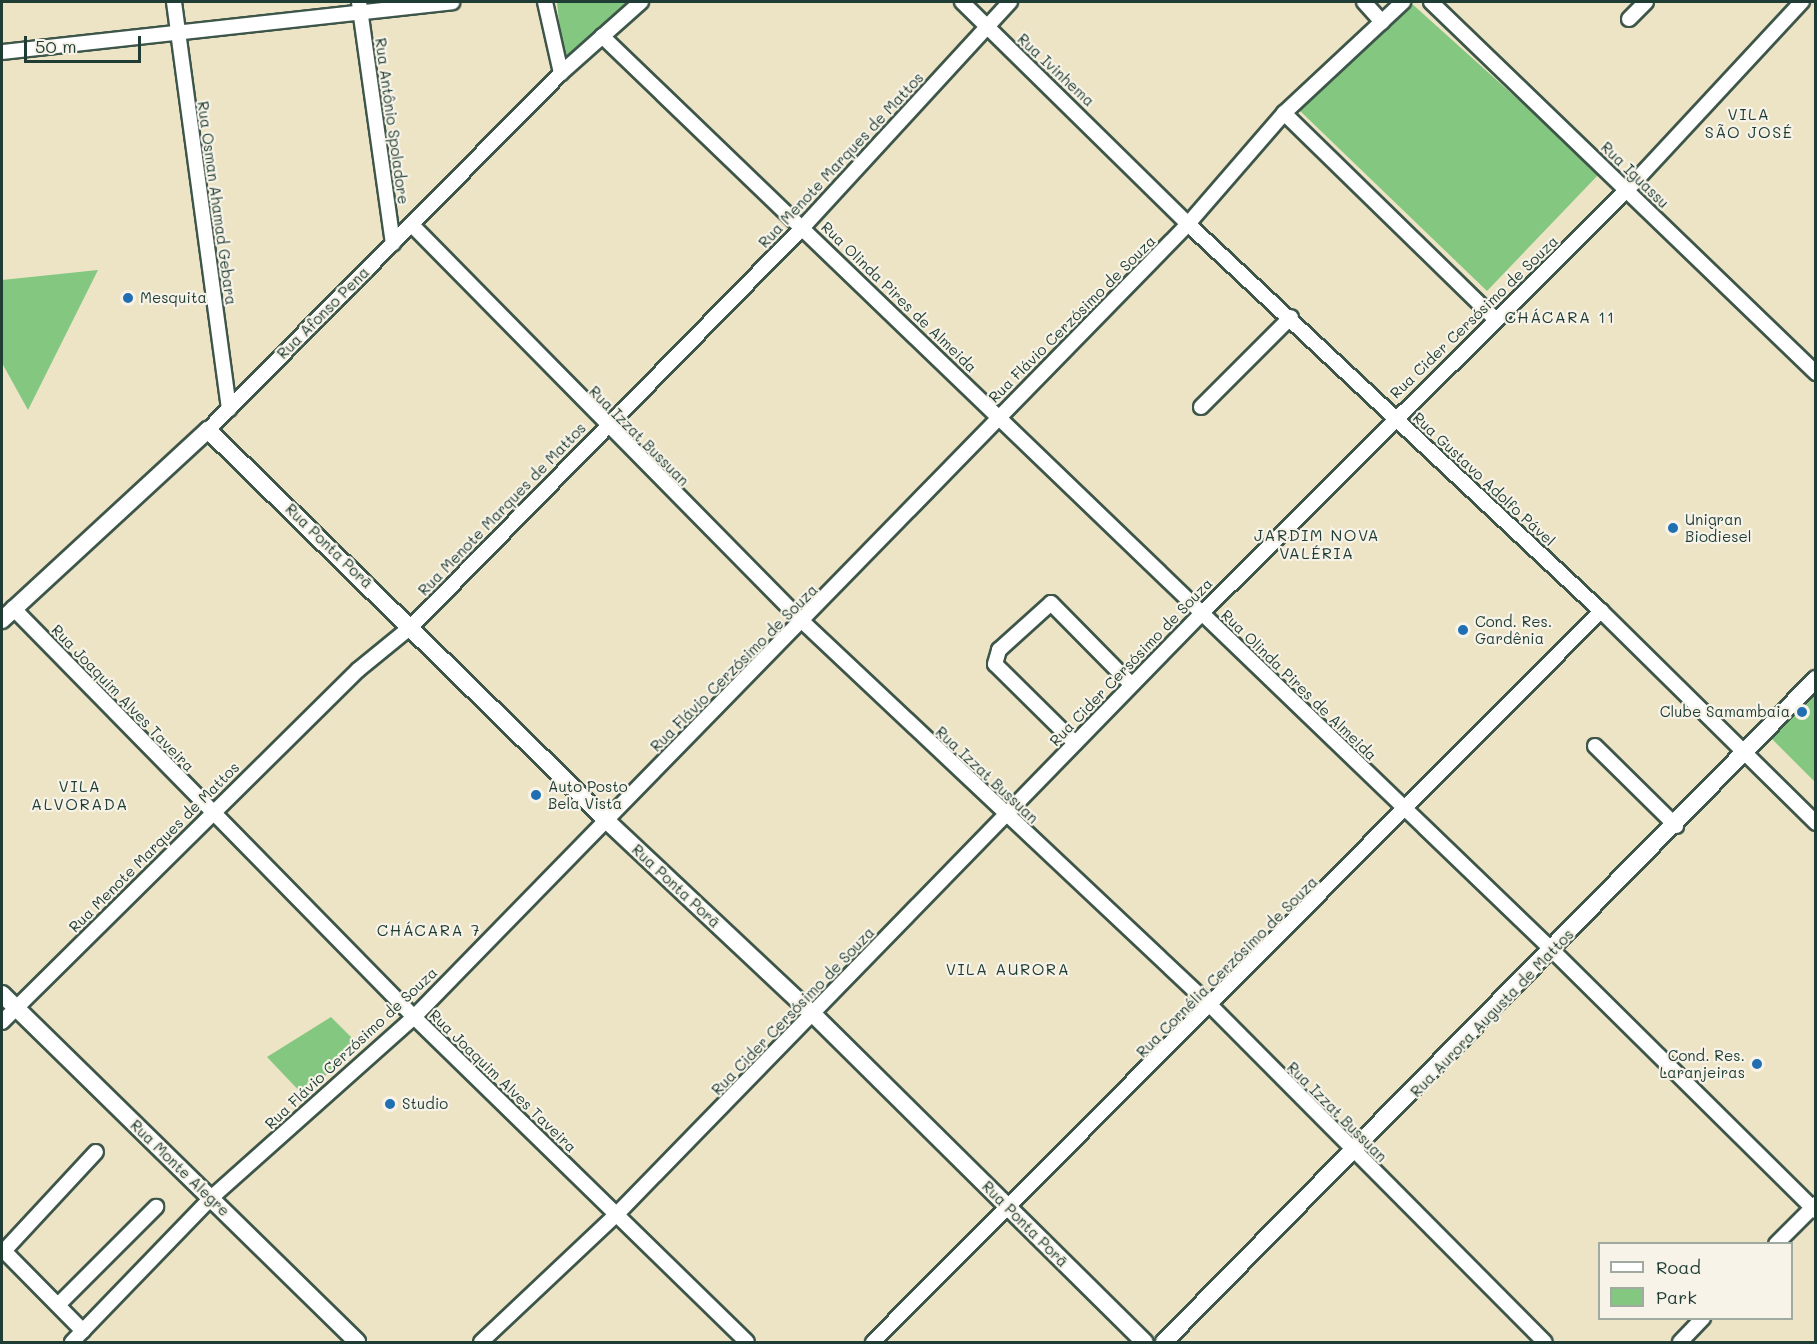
<!DOCTYPE html>
<html>
<head>
<meta charset="utf-8">
<style>
  body { margin:0 }
  #map { position:relative; width:1817px; height:1344px; overflow:hidden; background:#ede4c5; font-family:Mali,sans-serif }
  div>[style] { position:absolute }
  .green>* { inset:0; background:#83c781 }
  .roads { filter:drop-shadow(2px 0 #3e564a) drop-shadow(-2px 0 #3e564a) drop-shadow(0 2px #3e564a) drop-shadow(0 -2px #3e564a) }
  .minor>* { height:14px; margin:-7px; padding:0 7px; transform-origin:7px; border-radius:7px; background:#fff }
  .tertiary>* { height:16px; margin:-8px; padding:0 8px; transform-origin:8px; border-radius:8px; background:#fff }
  .dots>* { width:16px; height:16px; translate:-50% -50%; box-sizing:border-box; border:3px solid #f7f3e8; border-radius:50% }
  span { translate:-50% -50%; white-space:nowrap; text-align:center; line-height:1.15; -webkit-text-stroke:4.5px #f7f3e8; paint-order:stroke }
  .street-label { font-size:15px; color:#1f3d34 }
  .poi-label { font-size:15px; color:#1f3d34 }
  .left { translate:0 -50%; text-align:left }
  .right { translate:-100% -50%; text-align:right }
  .neighbourhood-label { font-size:16px; color:#1f3d34; letter-spacing:1.5px }
  .frame { position:absolute; inset:0; border:3px solid #1f3d34; pointer-events:none }
  .legend { position:absolute; left:1598px; top:1242px; width:195px; height:78px; box-sizing:border-box; background:#f7f3e8; border:2px solid #a1aaa0; margin:0; padding:8px 10px; list-style:none; font-size:18px; color:#1f3d34 }
  .legend li { display:flex; align-items:center; gap:12px; height:30px }
  .legend b { width:30px; border:2px solid #a1aaa0 }
  .scale { position:absolute; left:24px; top:36px; width:117px; height:27px; box-sizing:border-box; border:3px solid #1f3d34; border-top:0; padding-left:8px; font-size:18px; line-height:21px; white-space:nowrap; color:#1f3d34; -webkit-text-stroke:4px #f7f3e8; paint-order:stroke }
</style>
</head>
<body>
<div id="map">
  <div class="green">
    <div style="clip-path:polygon(557px 2px,631px 2px,563px 62px)"></div>
    <div style="clip-path:polygon(1397px 2px,1410px 2px,1600px 173px,1487px 291px,1297px 108px)"></div>
    <div style="clip-path:polygon(98px 270px,28px 410px,2px 363px,2px 280px)"></div>
    <div style="clip-path:polygon(1815px 690px,1815px 782px,1770px 737px)"></div>
    <div style="clip-path:polygon(331px 1017px,357px 1043px,305px 1097px,267px 1057px)"></div>
  </div>
  <div class="roads">
    <div class="minor">
      <div style="left:174px;top:2px;width:411px;rotate:82.3deg"></div>
      <div style="left:359px;top:2px;width:244px;rotate:82deg"></div>
      <div style="left:545px;top:2px;width:73px;rotate:77.3deg"></div>
      <div style="left:962px;top:2px;width:317px;rotate:44.5deg"></div>
      <div style="left:1188px;top:224px;width:566px;rotate:43.14deg"></div>
      <div style="left:1601px;top:611px;width:302px;rotate:44.6deg"></div>
      <div style="left:1364px;top:2px;width:27px;rotate:48deg"></div>
      <div style="left:1431px;top:2px;width:535px;rotate:43.94deg"></div>
      <div style="left:1629px;top:19px;width:24px;rotate:-45deg"></div>
      <div style="left:602px;top:36px;width:1318px;rotate:43.89deg"></div>
      <div style="left:1552px;top:950px;width:371px;rotate:44.7deg"></div>
      <div style="left:2px;top:52px;width:453px;rotate:-6.3deg"></div>
      <div style="left:1284px;top:113px;width:296px;rotate:44.3deg"></div>
      <div style="left:412px;top:225px;width:557px;rotate:45.44deg"></div>
      <div style="left:803px;top:622px;width:562px;rotate:43.27deg"></div>
      <div style="left:1212px;top:1007px;width:472px;rotate:45.2deg"></div>
      <div style="left:1201px;top:407px;width:127px;rotate:-45deg"></div>
      <div style="left:208px;top:430px;width:502px;rotate:-45.32deg"></div>
      <div style="left:561px;top:73px;width:107px;rotate:-41.6deg"></div>
      <div style="left:13px;top:608px;width:573px;rotate:45.57deg"></div>
      <div style="left:414px;top:1017px;width:465px;rotate:44.3deg"></div>
      <div style="left:1075px;top:743px;width:112px;rotate:-135.4deg"></div>
      <div style="left:995px;top:664px;width:15px;rotate:-74deg"></div>
      <div style="left:999px;top:650px;width:70px;rotate:-42.1deg"></div>
      <div style="left:1051px;top:603px;width:115px;rotate:45.4deg"></div>
      <div style="left:1595px;top:746px;width:114px;rotate:44.6deg"></div>
      <div style="left:2px;top:1022px;width:501px;rotate:-44.68deg"></div>
      <div style="left:358px;top:670px;width:70px;rotate:-39.2deg"></div>
      <div style="left:412px;top:626px;width:559px;rotate:-45.58deg"></div>
      <div style="left:803px;top:227px;width:306px;rotate:-47.4deg"></div>
      <div style="left:1776px;top:1244px;width:57px;rotate:-45deg"></div>
      <div style="left:58px;top:1305px;width:139px;rotate:-45deg"></div>
      <div style="left:83px;top:1331px;width:112px;rotate:-134.6deg"></div>
      <div style="left:4px;top:1251px;width:135px;rotate:-47.1deg"></div>
      <div style="left:72px;top:1342px;width:200px;rotate:-46deg"></div>
      <div style="left:211px;top:1198px;width:272px;rotate:-41.7deg"></div>
      <div style="left:414px;top:1017px;width:1108px;rotate:-45.69deg"></div>
      <div style="left:1188px;top:224px;width:147px;rotate:-49.1deg"></div>
      <div style="left:1284px;top:113px;width:163px;rotate:-43deg"></div>
      <div style="left:481px;top:1342px;width:185px;rotate:-43.3deg"></div>
      <div style="left:616px;top:1215px;width:839px;rotate:-45.77deg"></div>
      <div style="left:1201px;top:614px;width:601px;rotate:-44.87deg"></div>
      <div style="left:1627px;top:190px;width:257px;rotate:-47.1deg"></div>
      <div style="left:873px;top:1342px;width:1032px;rotate:-45.12deg"></div>
      <div style="left:1680px;top:1342px;width:33px;rotate:-46deg"></div>
    </div>
    <div class="tertiary">
      <div style="left:2px;top:620px;width:280px;rotate:-42.7deg"></div>
      <div style="left:208px;top:430px;width:557px;rotate:44.42deg"></div>
      <div style="left:606px;top:820px;width:285px;rotate:43.2deg"></div>
      <div style="left:814px;top:1015px;width:465px;rotate:44.7deg"></div>
      <div style="left:2px;top:994px;width:497px;rotate:44.4deg"></div>
      <div style="left:1164px;top:1342px;width:930px;rotate:-45.48deg"></div>
    </div>
  </div>
  <div class="dots">
    <div style="left:128px;top:298px;background:#1f6fb2"></div>
    <div style="left:1673px;top:528px;background:#1f6fb2"></div>
    <div style="left:1463px;top:630px;background:#1f6fb2"></div>
    <div style="left:1802px;top:712px;background:#1f6fb2"></div>
    <div style="left:536px;top:795px;background:#1f6fb2"></div>
    <div style="left:1757px;top:1064px;background:#1f6fb2"></div>
    <div style="left:390px;top:1104px;background:#1f6fb2"></div>
  </div>
  <div class="street-label">
    <span style="left:1056px;top:70px;rotate:43deg">Rua Ivinhema</span>
    <span style="left:392px;top:121px;rotate:82deg">Rua Antônio Spoladore</span>
    <span style="left:841px;top:160px;rotate:-47deg">Rua Menote Marques de Mattos</span>
    <span style="left:1635px;top:175px;rotate:44deg">Rua Iguassu</span>
    <span style="left:217px;top:203px;rotate:82deg">Rua Osman Ahamad Gebara</span>
    <span style="left:899px;top:297px;rotate:44deg">Rua Olinda Pires de Almeida</span>
    <span style="left:323px;top:313px;rotate:-45deg">Rua Afonso Pena</span>
    <span style="left:1474px;top:317px;rotate:-44deg">Rua Cider Cersósimo de Souza</span>
    <span style="left:1072px;top:319px;rotate:-45deg">Rua Flávio Cerzósimo de Souza</span>
    <span style="left:639px;top:436px;rotate:45deg">Rua Izzat Bussuan</span>
    <span style="left:1484px;top:479px;rotate:43deg">Rua Gustavo Adolfo Pável</span>
    <span style="left:502px;top:509px;rotate:-46deg">Rua Menote Marques de Mattos</span>
    <span style="left:329px;top:546px;rotate:44deg">Rua Ponta Porã</span>
    <span style="left:1131px;top:662px;rotate:-46deg">Rua Cider Cersósimo de Souza</span>
    <span style="left:734px;top:668px;rotate:-45deg">Rua Flávio Cerzósimo de Souza</span>
    <span style="left:1299px;top:685px;rotate:44deg">Rua Olinda Pires de Almeida</span>
    <span style="left:123px;top:698px;rotate:46deg">Rua Joaquim Alves Taveira</span>
    <span style="left:987px;top:775px;rotate:43deg">Rua Izzat Bussuan</span>
    <span style="left:154px;top:847px;rotate:-45deg">Rua Menote Marques de Mattos</span>
    <span style="left:676px;top:886px;rotate:43deg">Rua Ponta Porã</span>
    <span style="left:1227px;top:967px;rotate:-45deg">Rua Cornélia Cerzósimo de Souza</span>
    <span style="left:793px;top:1011px;rotate:-46deg">Rua Cider Cersósimo de Souza</span>
    <span style="left:1492px;top:1013px;rotate:-46deg">Rua Aurora Augusta de Mattos</span>
    <span style="left:351px;top:1048px;rotate:-43deg">Rua Flávio Cerzósimo de Souza</span>
    <span style="left:503px;top:1081px;rotate:44deg">Rua Joaquim Alves Taveira</span>
    <span style="left:1337px;top:1112px;rotate:45deg">Rua Izzat Bussuan</span>
    <span style="left:180px;top:1168px;rotate:44deg">Rua Monte Alegre</span>
    <span style="left:1025px;top:1224px;rotate:45deg">Rua Ponta Porã</span>
  </div>
  <div class="poi-label">
    <span class="left" style="left:140px;top:298px">Mesquita</span>
    <span class="left" style="left:1685px;top:528px">Unigran<br>Biodiesel</span>
    <span class="left" style="left:1475px;top:630px">Cond. Res.<br>Gardênia</span>
    <span class="right" style="left:1790px;top:712px">Clube Samambaia</span>
    <span class="left" style="left:548px;top:795px">Auto Posto<br>Bela Vista</span>
    <span class="right" style="left:1745px;top:1064px">Cond. Res.<br>Laranjeiras</span>
    <span class="left" style="left:402px;top:1104px">Studio</span>
  </div>
  <div class="neighbourhood-label">
    <span style="left:1749px;top:123px">VILA<br>SÃO JOSÉ</span>
    <span style="left:1560px;top:317px">CHÁCARA 11</span>
    <span style="left:1317px;top:544px">JARDIM NOVA<br>VALÉRIA</span>
    <span style="left:80px;top:795px">VILA<br>ALVORADA</span>
    <span style="left:429px;top:930px">CHÁCARA 7</span>
    <span style="left:1008px;top:969px">VILA AURORA</span>
  </div>
  <div class="frame"></div>
  <ul class="legend">
  <li><b style="height:8px;background:#fff"></b>Road</li>
  <li><b style="height:16px;background:#83c781"></b>Park</li>
  </ul>
  <div class="scale">50 m</div>
</div>
</body>
</html>
